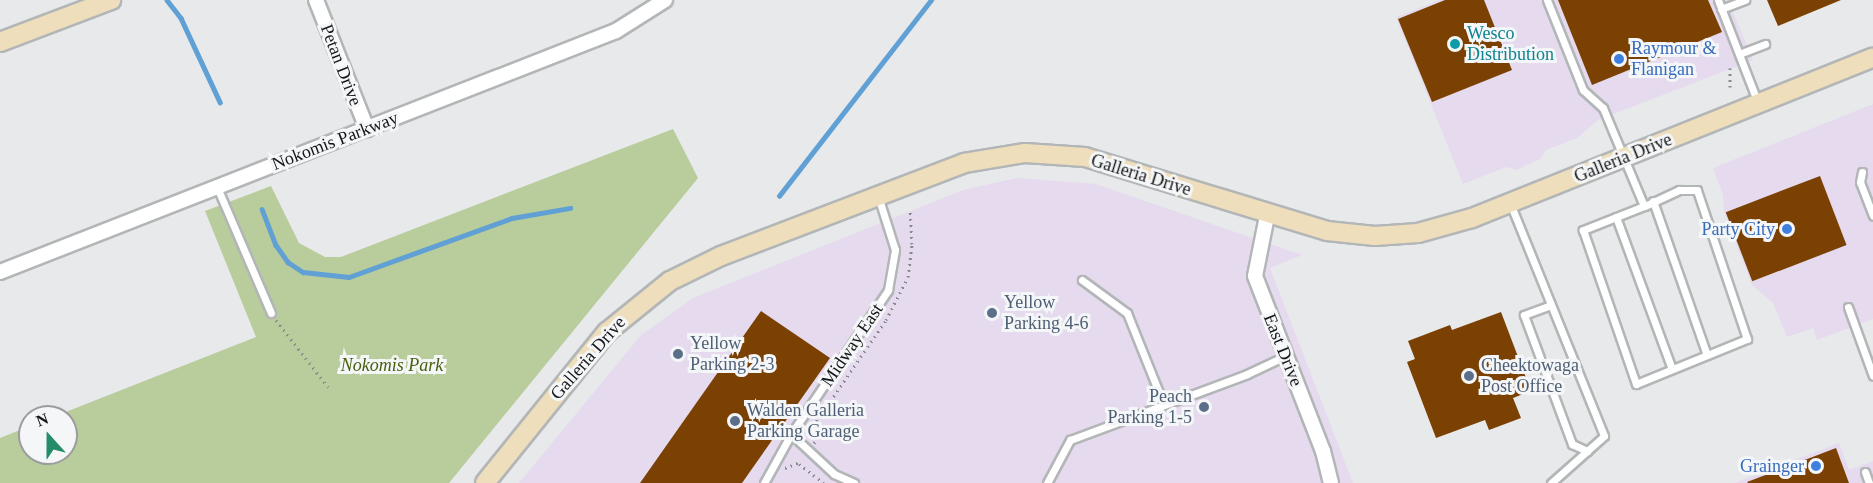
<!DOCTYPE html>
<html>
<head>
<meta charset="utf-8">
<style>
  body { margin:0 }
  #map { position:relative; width:1873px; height:483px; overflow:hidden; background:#e7e9eb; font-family:Georgia,serif }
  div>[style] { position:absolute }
  .commercial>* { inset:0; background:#e6daee }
  .green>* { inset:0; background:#b9cc9b }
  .stream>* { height:4.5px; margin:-2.25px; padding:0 2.25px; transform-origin:2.25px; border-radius:2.25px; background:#60a0d5 }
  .building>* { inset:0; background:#7b4102; transform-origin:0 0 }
  .path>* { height:3px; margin-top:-1.5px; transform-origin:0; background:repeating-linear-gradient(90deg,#888a8c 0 1.5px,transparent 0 6px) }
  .roads { filter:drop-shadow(2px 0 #b3b6b7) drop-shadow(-2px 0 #b3b6b7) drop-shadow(0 2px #b3b6b7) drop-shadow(0 -2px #b3b6b7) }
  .lane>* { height:7px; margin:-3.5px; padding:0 3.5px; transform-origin:3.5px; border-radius:3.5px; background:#fff }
  .street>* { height:14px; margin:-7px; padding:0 7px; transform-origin:7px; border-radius:7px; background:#fff }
  .secondary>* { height:18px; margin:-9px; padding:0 9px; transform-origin:9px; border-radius:9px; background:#efdebc }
  .dots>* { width:16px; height:16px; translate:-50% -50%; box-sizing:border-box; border:3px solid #f4f6f8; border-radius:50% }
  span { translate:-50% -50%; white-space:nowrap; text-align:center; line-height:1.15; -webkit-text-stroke:6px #f4f6f8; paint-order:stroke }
  .culture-label { font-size:18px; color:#0d838f }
  .left { translate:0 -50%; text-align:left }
  .shop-label { font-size:18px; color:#366cbe }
  .right { translate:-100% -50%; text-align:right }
  .street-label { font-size:18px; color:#151617 }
  .service-label { font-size:18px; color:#4e5e75 }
  .park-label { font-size:18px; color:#48600e; font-style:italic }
  .north { position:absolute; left:18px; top:405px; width:60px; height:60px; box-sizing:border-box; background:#f4f6f8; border:2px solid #9b9c9e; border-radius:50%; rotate:339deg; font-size:16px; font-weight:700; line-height:24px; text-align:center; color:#151617 }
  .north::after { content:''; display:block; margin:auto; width:21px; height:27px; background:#248c69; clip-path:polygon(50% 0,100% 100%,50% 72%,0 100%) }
</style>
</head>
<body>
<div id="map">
  <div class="commercial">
    <div style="clip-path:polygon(1440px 0,1728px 0,1753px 60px,1598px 120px,1577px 138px,1546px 150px,1540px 159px,1516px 170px,1506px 167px,1463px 184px,1396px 17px)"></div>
    <div style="clip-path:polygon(1873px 104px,1873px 319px,1817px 340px,1813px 328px,1787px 337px,1773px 303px,1752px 285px,1724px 212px,1723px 195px,1713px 168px)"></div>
    <div style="clip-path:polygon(1017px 178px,1096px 184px,1302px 255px,1270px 268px,1353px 483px,519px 483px,641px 335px,693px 298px,963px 190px)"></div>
    <div style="clip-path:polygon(1839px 443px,1849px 470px,1873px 461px,1873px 483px,1735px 483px)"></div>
  </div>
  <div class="green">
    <div style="clip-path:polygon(673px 129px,698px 178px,449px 483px,0 483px,0 438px,30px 426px,30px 453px,66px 453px,66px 417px,53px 417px,256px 337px,205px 211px,271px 186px,299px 243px,325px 257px,341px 257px)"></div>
  </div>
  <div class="stream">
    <div style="left:167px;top:0;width:23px;rotate:52deg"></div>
    <div style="left:181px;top:18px;width:93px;rotate:65.1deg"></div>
    <div style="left:779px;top:196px;width:248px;rotate:-52.2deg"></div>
    <div style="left:262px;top:209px;width:39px;rotate:69deg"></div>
    <div style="left:276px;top:245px;width:21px;rotate:55deg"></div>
    <div style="left:288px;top:262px;width:18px;rotate:34deg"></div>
    <div style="left:303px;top:272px;width:46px;rotate:6.2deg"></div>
    <div style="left:349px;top:277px;width:173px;rotate:-19.9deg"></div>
    <div style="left:512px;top:218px;width:59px;rotate:-9.8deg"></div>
  </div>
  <div class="building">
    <div style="clip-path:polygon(1445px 0,1484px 0,1512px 70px,1432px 102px,1398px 19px)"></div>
    <div style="clip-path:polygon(1558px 0,1708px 0,1722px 32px,1592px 85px)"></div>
    <div style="clip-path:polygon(1767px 0,1841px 0,1778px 26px)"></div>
    <div style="left:1820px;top:176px;width:74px;height:101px;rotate:69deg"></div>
    <div style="clip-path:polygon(761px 311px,830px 358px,742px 483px,640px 483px)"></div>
    <div style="clip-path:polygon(1501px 312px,1531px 391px,1513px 398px,1521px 418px,1489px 430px,1485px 420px,1436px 438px,1407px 362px,1415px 359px,1408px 341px,1450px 325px,1452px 330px)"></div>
    <div style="clip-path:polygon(1836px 448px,1849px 483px,1748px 483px,1747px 482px)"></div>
  </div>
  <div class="path">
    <div style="left:1730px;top:87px;width:19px;rotate:-90deg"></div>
    <div style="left:276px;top:320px;width:85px;rotate:52.2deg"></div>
    <div style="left:814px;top:443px;width:5px;rotate:-53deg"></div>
    <div style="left:817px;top:439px;width:14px;rotate:-107deg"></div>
    <div style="left:813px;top:426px;width:129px;rotate:-55.4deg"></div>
    <div style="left:886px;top:320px;width:48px;rotate:-62.9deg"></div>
    <div style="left:908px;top:277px;width:33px;rotate:-83deg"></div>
    <div style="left:912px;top:244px;width:33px;rotate:-93deg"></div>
    <div style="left:799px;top:464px;width:31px;rotate:37deg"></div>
    <div style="left:785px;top:468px;width:16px;rotate:-22deg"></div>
  </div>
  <div class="roads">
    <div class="lane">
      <div style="left:1547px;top:0;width:97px;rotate:68.2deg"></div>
      <div style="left:1583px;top:90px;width:27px;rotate:42deg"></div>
      <div style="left:1603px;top:108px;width:106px;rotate:67.3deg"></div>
      <div style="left:1644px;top:206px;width:66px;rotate:158.5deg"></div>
      <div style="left:1583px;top:230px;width:163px;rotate:71deg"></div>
      <div style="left:1636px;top:384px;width:120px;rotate:-22.1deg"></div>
      <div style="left:1747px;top:339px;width:157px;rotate:-108.6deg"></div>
      <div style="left:1697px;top:190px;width:18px;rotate:180deg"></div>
      <div style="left:1679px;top:190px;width:38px;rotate:155deg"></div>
      <div style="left:1718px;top:0;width:110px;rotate:68.8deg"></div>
      <div style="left:1721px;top:9px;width:26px;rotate:-21deg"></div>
      <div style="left:1739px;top:54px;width:28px;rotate:-21deg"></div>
      <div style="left:1862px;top:172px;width:10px;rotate:101deg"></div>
      <div style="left:1860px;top:182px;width:36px;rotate:69deg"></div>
      <div style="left:217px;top:187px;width:137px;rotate:66.8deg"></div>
      <div style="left:1653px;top:201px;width:163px;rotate:70.7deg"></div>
      <div style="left:1510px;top:203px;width:251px;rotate:68deg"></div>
      <div style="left:1604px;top:436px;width:71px;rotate:138.4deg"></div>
      <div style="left:1616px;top:217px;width:162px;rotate:69.8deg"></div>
      <div style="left:1082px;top:280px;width:56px;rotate:36.3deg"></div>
      <div style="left:1127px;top:313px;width:99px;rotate:68.1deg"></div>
      <div style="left:1551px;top:305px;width:29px;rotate:160deg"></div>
      <div style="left:1524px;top:315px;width:138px;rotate:69.6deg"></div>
      <div style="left:1572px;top:444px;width:17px;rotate:25deg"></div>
      <div style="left:1848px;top:307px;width:73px;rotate:70.1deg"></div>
      <div style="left:791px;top:434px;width:59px;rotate:42.9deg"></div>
      <div style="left:834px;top:474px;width:22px;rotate:24deg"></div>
      <div style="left:1865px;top:472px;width:12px;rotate:70deg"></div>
      <div style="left:764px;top:483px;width:56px;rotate:-61.1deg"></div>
      <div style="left:791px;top:434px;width:174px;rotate:-56deg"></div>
      <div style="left:888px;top:290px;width:41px;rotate:-80.1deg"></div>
      <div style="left:895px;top:250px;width:57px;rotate:-107.5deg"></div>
      <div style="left:1047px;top:483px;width:49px;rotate:-61.9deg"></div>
      <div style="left:1070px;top:440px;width:189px;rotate:-20.4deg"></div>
      <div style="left:1247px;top:374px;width:42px;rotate:-25.3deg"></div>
    </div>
    <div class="street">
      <div style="left:316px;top:0;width:139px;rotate:68.4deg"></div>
      <div style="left:1267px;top:216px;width:61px;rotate:101.3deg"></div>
      <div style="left:1255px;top:276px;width:188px;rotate:68.8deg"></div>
      <div style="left:1323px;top:451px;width:33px;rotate:76deg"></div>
      <div style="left:0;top:272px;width:661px;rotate:-21.37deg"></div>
      <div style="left:616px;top:31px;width:58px;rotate:-32.3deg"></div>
    </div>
    <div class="secondary">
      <div style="left:0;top:42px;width:119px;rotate:-20.7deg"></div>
      <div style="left:485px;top:483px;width:194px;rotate:-51.1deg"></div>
      <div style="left:607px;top:332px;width:81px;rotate:-39deg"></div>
      <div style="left:670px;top:281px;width:57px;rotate:-26.1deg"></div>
      <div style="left:721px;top:256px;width:260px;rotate:-20.9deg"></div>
      <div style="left:964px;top:163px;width:62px;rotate:-9.3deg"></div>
      <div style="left:1025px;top:153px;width:60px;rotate:3.8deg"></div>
      <div style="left:1085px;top:157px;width:253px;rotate:17deg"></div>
      <div style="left:1327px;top:231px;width:48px;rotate:5.9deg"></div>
      <div style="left:1375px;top:236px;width:43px;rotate:-4deg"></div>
      <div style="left:1418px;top:233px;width:56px;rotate:-15.5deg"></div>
      <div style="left:1472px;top:218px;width:432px;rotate:-21.8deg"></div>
    </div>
  </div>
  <div class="dots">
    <div style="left:1455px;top:44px;background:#0f9aa8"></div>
    <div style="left:1619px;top:59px;background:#3f7fe0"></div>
    <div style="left:1787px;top:229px;background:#3f7fe0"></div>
    <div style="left:992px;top:313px;background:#5c6f8a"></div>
    <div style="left:678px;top:354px;background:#5c6f8a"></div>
    <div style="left:1469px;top:376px;background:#5c6f8a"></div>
    <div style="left:1204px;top:407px;background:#5c6f8a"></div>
    <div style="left:735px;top:421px;background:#5c6f8a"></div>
    <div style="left:1816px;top:466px;background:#3f7fe0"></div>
  </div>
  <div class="culture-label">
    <span class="left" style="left:1467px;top:44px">Wesco<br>Distribution</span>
  </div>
  <div class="shop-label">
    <span class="left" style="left:1631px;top:59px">Raymour &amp;<br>Flanigan</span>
    <span class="right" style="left:1775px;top:229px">Party City</span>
    <span class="right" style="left:1804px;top:466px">Grainger</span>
  </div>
  <div class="street-label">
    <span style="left:341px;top:65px;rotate:69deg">Petan Drive</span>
    <span style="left:335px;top:141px;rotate:-21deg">Nokomis Parkway</span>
    <span style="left:1623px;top:158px;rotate:-22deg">Galleria Drive</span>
    <span style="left:1141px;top:175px;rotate:17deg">Galleria Drive</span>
    <span style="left:852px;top:345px;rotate:-56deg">Midway East</span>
    <span style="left:1283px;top:350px;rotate:68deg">East Drive</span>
    <span style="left:588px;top:358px;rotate:-49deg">Galleria Drive</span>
  </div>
  <div class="service-label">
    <span class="left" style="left:1004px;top:313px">Yellow<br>Parking 4-6</span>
    <span class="left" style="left:690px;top:354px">Yellow<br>Parking 2-3</span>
    <span class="left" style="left:1481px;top:376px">Cheektowaga<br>Post Office</span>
    <span class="right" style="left:1192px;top:407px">Peach<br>Parking 1-5</span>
    <span class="left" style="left:747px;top:421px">Walden Galleria<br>Parking Garage</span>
  </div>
  <div class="park-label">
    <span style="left:392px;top:365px">Nokomis Park</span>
  </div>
  <div class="north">N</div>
</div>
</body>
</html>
